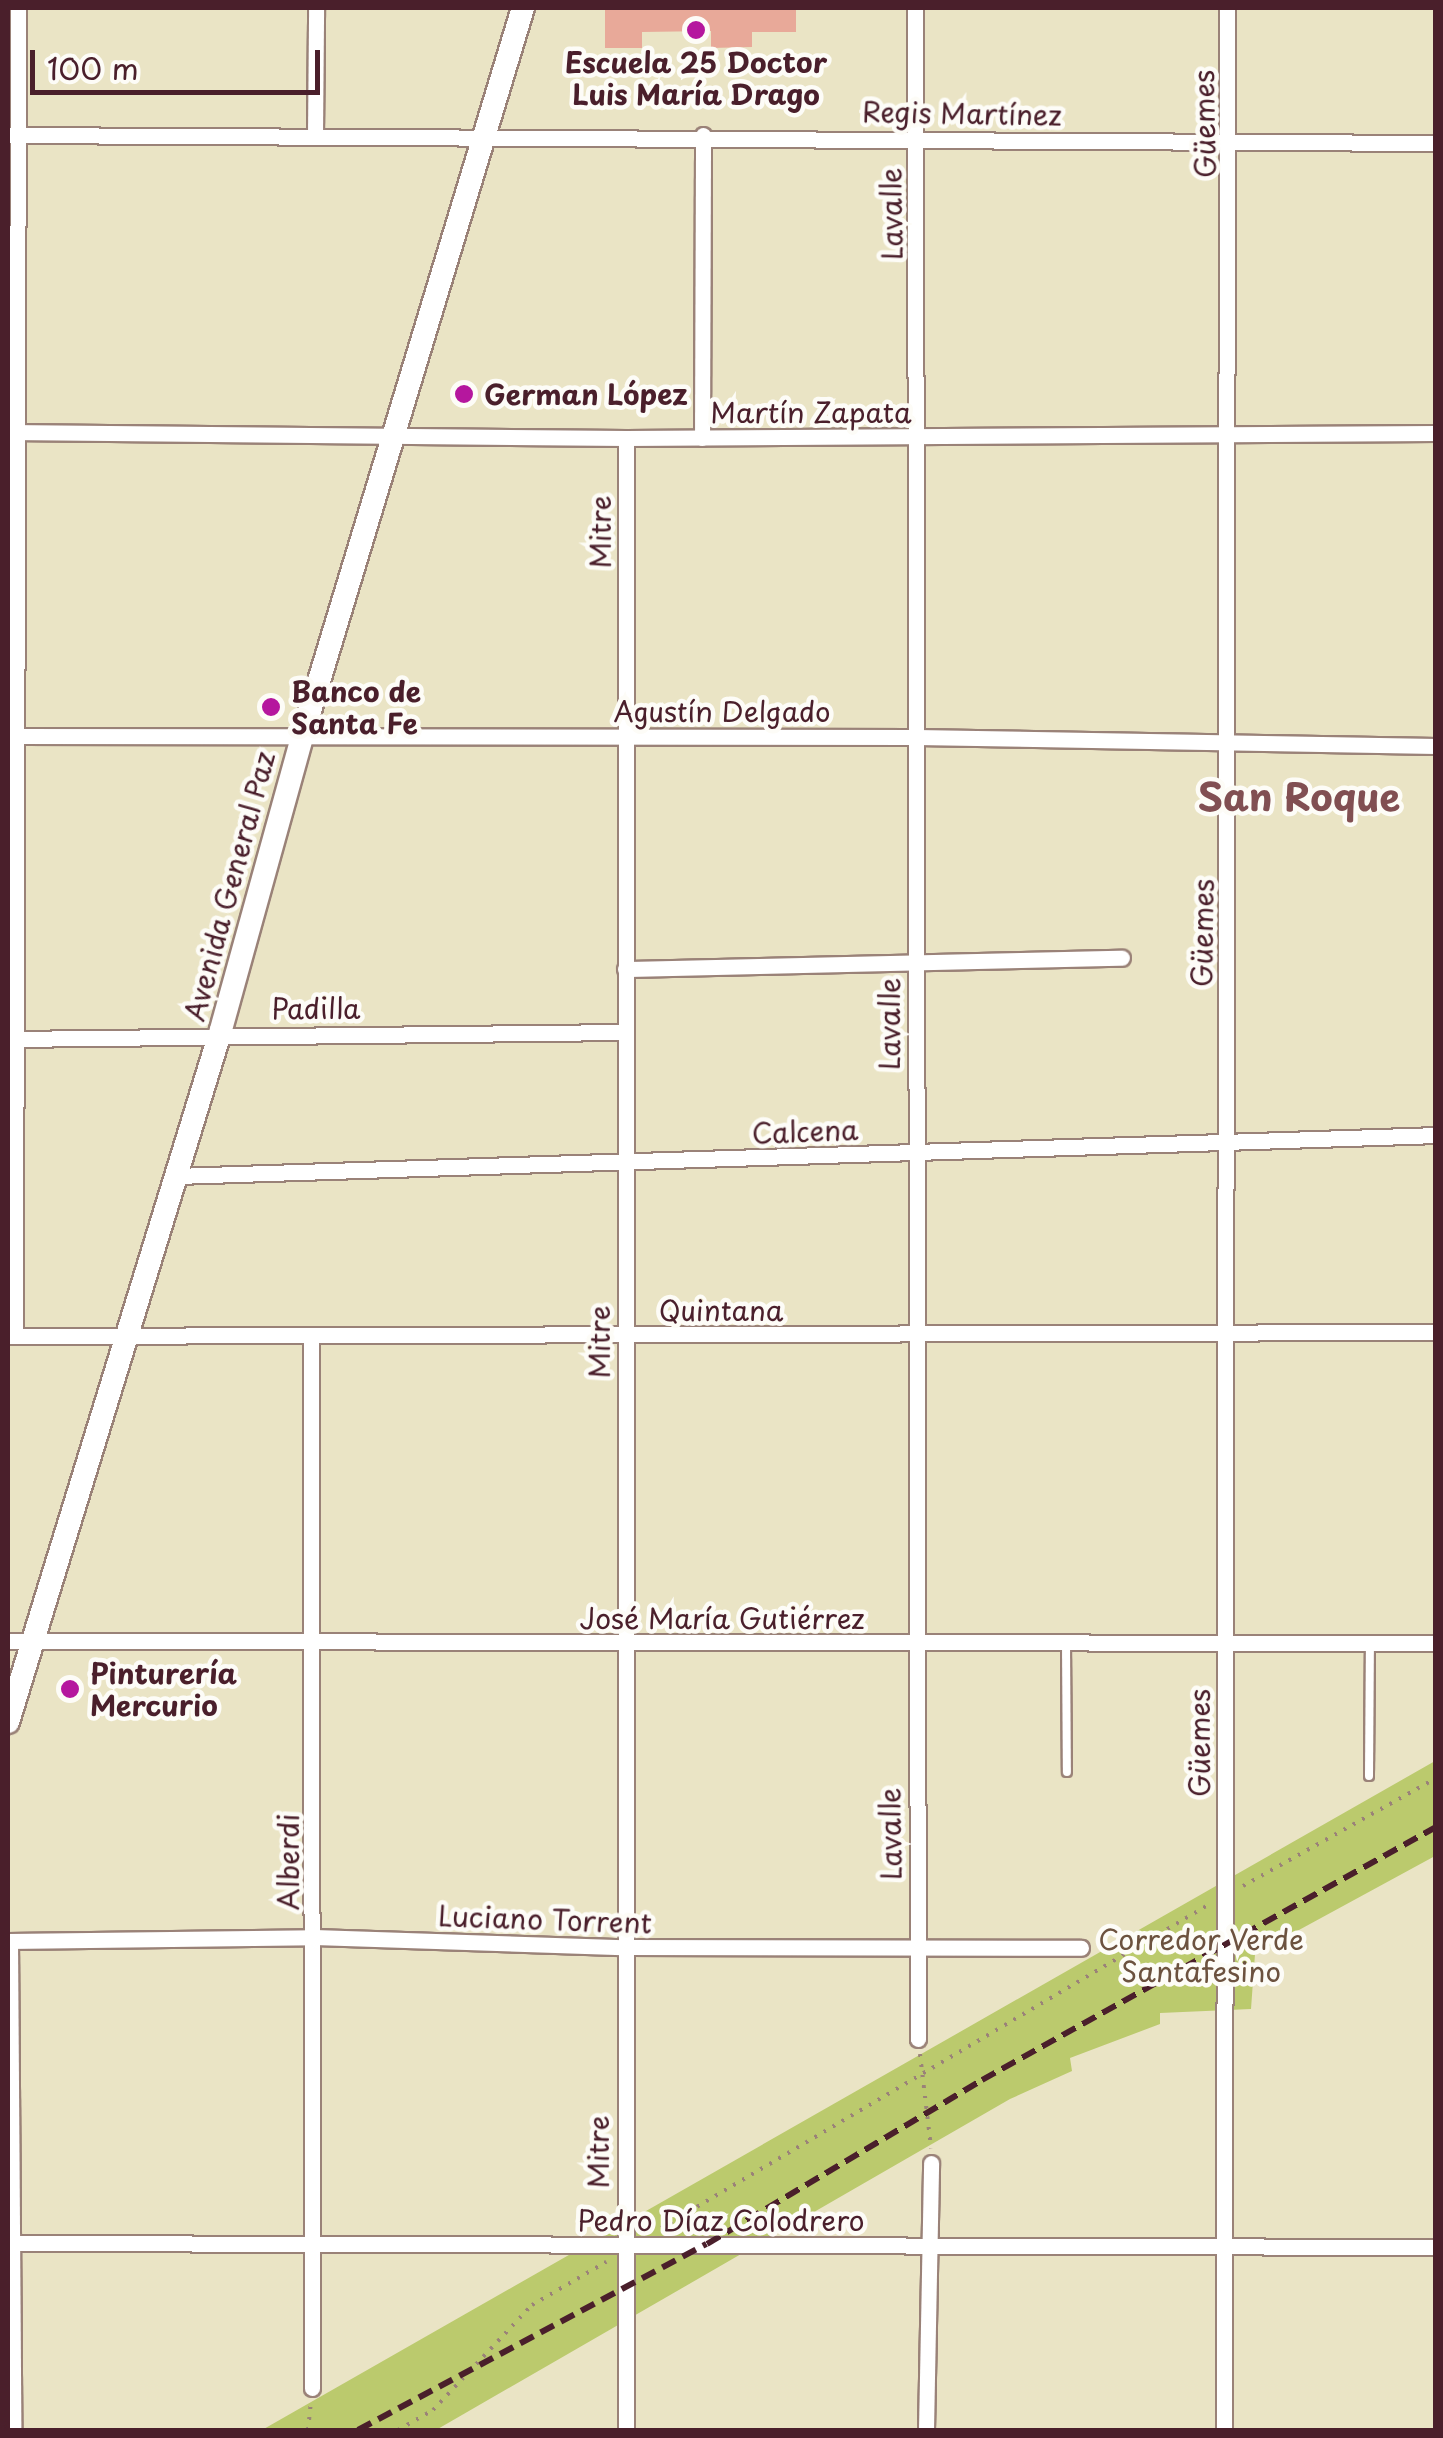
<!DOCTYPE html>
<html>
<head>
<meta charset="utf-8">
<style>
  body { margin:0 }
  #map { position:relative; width:1443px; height:2438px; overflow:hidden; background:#eae4c5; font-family:"Playpen Sans",sans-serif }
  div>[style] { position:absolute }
  .green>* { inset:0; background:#bbca6d }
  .building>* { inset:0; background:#e8a999 }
  .path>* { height:4px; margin-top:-2px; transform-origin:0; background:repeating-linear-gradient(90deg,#9a8278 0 2.5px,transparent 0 10.5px) }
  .roads { filter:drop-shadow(2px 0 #9a8278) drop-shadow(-2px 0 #9a8278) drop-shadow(0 2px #9a8278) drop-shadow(0 -2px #9a8278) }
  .service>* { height:8px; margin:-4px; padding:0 4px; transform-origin:4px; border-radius:4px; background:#fff }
  .minor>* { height:15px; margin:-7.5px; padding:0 7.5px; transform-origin:7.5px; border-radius:7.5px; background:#fff }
  .secondary>* { height:22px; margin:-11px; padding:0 11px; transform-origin:11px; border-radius:11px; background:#fff }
  .rail>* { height:6px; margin-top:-3px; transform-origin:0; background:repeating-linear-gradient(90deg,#4a1f2b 0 15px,transparent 0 23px) }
  .dots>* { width:28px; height:28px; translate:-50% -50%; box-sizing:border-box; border:5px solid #fdfcf7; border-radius:50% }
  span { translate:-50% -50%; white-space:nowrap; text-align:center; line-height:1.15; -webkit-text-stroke:9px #fdfcf7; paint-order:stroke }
  .poi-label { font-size:28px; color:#4a1f2b; font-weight:700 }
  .left { translate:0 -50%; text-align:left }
  .street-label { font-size:28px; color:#4a1f2b }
  .park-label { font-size:28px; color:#6c523f }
  .district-label { font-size:38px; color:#814f52; font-weight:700 }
  .frame { position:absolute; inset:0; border:10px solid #4a1f2b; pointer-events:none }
  .scale { position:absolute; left:30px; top:50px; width:290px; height:45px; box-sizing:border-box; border:5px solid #4a1f2b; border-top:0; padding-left:12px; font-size:30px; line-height:35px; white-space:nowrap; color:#4a1f2b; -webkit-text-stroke:8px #fdfcf7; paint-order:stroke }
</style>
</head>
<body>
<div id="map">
  <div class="green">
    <div style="clip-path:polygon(1435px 1761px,1435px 1856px,1255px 1954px,1251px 2009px,1160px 2013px,1160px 2024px,1070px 2058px,1072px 2071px,1010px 2099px,436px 2430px,262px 2430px)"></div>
  </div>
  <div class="building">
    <div style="clip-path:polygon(605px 8px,796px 8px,796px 32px,752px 32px,752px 47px,711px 48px,711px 31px,642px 32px,642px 48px,605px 48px)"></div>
  </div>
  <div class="path">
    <div style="left:1243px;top:1886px;width:221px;rotate:-29.2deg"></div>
    <div style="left:920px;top:2054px;width:95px;rotate:83.3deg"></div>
    <div style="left:661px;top:2228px;width:635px;rotate:-30.56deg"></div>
    <div style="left:308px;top:2430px;width:27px;rotate:-84deg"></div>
    <div style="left:398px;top:2430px;width:40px;rotate:-29.7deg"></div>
    <div style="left:433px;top:2410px;width:144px;rotate:-46.7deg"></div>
    <div style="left:532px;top:2305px;width:86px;rotate:-30.2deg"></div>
  </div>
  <div class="roads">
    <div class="service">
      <div style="left:1066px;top:1644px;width:128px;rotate:89.6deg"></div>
      <div style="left:1369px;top:1776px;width:134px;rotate:-89.6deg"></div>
    </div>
    <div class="minor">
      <div style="left:915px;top:8px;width:2031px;rotate:89.92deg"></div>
      <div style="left:8px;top:135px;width:1428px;rotate:0.32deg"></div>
      <div style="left:315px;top:135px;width:127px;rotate:-89.5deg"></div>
      <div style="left:8px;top:432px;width:618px;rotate:0.56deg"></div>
      <div style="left:626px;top:438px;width:810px;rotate:-0.35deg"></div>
      <div style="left:626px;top:438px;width:1992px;rotate:90deg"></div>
      <div style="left:702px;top:438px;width:303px;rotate:-89.8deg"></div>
      <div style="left:8px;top:736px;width:908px;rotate:0.06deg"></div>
      <div style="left:916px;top:737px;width:520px;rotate:0.99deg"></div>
      <div style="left:625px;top:969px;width:497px;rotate:-1.3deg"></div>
      <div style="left:8px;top:1039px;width:617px;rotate:-0.65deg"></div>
      <div style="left:176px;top:1176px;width:1261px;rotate:-1.86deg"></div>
      <div style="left:8px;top:1336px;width:1428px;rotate:-0.16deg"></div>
      <div style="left:15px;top:1336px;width:1328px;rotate:-89.87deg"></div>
      <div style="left:311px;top:1336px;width:1052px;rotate:89.95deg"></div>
      <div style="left:8px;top:1641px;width:1428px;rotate:0.08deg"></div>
      <div style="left:8px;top:1941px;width:306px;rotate:-0.7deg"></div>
      <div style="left:314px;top:1937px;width:309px;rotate:1.9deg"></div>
      <div style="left:623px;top:1947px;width:458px;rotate:0.1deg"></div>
      <div style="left:10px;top:1941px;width:489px;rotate:89.6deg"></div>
      <div style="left:8px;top:2243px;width:1428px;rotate:0.16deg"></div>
      <div style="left:926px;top:2430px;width:267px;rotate:-88.9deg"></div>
      <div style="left:1224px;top:2430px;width:2422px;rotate:-89.93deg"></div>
    </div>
    <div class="secondary">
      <div style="left:8px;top:1722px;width:721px;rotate:-72.9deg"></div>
      <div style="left:220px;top:1033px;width:307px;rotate:-74.5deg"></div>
      <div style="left:302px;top:737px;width:762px;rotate:-73.14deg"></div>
    </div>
  </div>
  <div class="rail">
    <div style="left:358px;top:2430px;width:395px;rotate:-28.1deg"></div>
    <div style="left:707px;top:2244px;width:320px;rotate:-30.8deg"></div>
    <div style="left:982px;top:2080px;width:520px;rotate:-29.13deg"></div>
  </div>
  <div class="dots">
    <div style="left:696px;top:30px;background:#b5179e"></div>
    <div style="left:464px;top:394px;background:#b5179e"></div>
    <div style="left:271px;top:707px;background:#b5179e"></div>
    <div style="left:70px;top:1689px;background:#b5179e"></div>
  </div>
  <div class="poi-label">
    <span style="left:696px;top:78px">Escuela 25 Doctor<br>Luis María Drago</span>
    <span class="left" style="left:484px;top:394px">German López</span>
    <span class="left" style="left:291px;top:707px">Banco de<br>Santa Fe</span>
    <span class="left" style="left:90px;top:1689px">Pinturería<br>Mercurio</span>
  </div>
  <div class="street-label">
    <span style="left:962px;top:113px;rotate:1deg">Regis Martínez</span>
    <span style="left:1204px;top:124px;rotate:-91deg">Güemes</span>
    <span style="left:891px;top:214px;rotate:-91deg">Lavalle</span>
    <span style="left:811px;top:412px">Martín Zapata</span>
    <span style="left:600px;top:532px;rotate:-90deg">Mitre</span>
    <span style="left:722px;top:711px">Agustín Delgado</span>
    <span style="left:229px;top:886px;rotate:-75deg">Avenida General Paz</span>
    <span style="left:1202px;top:933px;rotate:-89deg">Güemes</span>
    <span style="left:316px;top:1008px">Padilla</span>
    <span style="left:889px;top:1024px;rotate:-90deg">Lavalle</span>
    <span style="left:805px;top:1131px;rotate:-2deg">Calcena</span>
    <span style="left:721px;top:1310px">Quintana</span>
    <span style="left:599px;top:1342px;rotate:-90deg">Mitre</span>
    <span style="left:722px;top:1618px">José María Gutiérrez</span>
    <span style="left:1199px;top:1743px;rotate:-90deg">Güemes</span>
    <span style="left:890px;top:1834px;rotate:-91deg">Lavalle</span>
    <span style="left:288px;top:1862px;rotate:-90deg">Alberdi</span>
    <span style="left:545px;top:1919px;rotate:2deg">Luciano Torrent</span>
    <span style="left:598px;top:2152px;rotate:-90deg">Mitre</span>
    <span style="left:721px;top:2220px">Pedro Díaz Colodrero</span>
  </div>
  <div class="park-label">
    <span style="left:1201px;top:1955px">Corredor Verde<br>Santafesino</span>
  </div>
  <div class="district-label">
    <span style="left:1299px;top:796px">San Roque</span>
  </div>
  <div class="frame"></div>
  <div class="scale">100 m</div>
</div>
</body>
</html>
